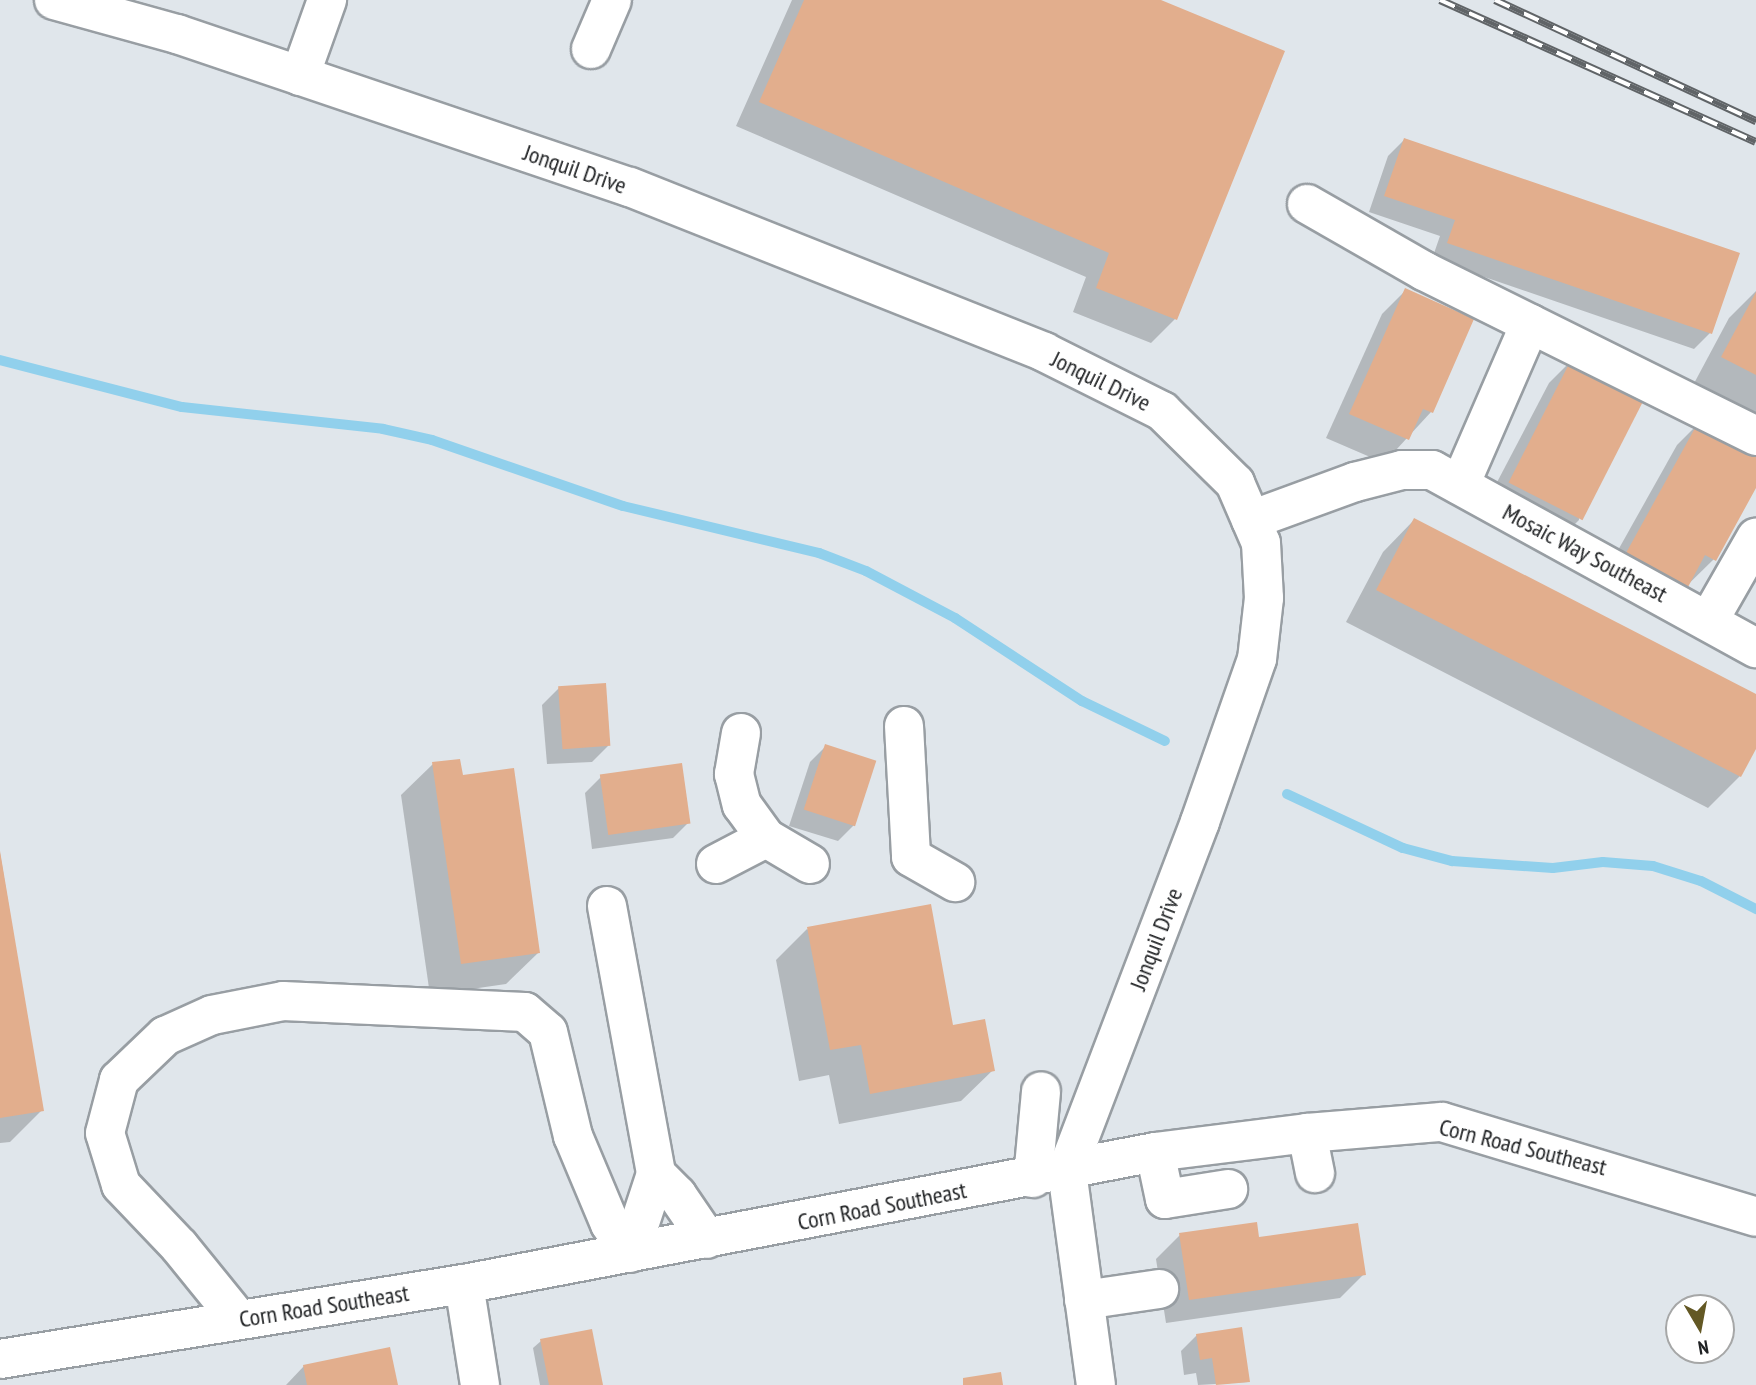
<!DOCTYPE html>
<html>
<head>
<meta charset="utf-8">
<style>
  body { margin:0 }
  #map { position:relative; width:1756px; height:1385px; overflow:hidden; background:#e0e6eb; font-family:"PT Sans Narrow",sans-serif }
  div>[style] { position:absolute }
  .shadow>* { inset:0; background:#0003 }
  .stream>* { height:10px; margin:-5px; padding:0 5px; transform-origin:5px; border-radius:5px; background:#91d0ec }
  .building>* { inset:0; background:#e2ae8d; transform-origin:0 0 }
  .roads { filter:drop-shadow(2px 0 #989ea3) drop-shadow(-2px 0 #989ea3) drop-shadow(0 2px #989ea3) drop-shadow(0 -2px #989ea3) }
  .minor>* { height:38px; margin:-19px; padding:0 19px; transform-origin:19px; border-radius:19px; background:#fff }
  .rail>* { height:8px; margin-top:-4px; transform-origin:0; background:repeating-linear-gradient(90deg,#fff 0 16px,#606467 0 32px); box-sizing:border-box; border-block:2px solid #606467 }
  span { translate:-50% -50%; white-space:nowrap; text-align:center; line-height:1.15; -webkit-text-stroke:5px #fff; paint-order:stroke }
  .street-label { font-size:24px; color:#202224 }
  .north { position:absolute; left:1665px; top:1294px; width:70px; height:70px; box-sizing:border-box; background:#fff; border:2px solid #a6a7a7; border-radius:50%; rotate:170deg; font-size:19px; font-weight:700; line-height:28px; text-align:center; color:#202224 }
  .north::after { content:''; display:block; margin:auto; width:24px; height:32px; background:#635824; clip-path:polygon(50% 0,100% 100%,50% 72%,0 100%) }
</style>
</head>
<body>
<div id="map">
  <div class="shadow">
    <div style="clip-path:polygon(792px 0,1157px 0,1175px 319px,1151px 343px,1073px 312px,1086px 277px,736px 126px)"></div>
    <div style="clip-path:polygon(1404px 140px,1710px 333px,1694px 349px,1432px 259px,1440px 236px,1369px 212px,1388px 156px)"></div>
    <div style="clip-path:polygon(1406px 290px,1431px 412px,1384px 463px,1326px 438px,1382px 314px)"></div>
    <div style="clip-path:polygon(1756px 291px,1756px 423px,1691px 389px,1729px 318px)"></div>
    <div style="clip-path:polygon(1573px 359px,1579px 520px,1555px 544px,1484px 507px,1549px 383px)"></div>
    <div style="clip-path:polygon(1701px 421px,1756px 484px,1714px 559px,1662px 610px,1603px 577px,1677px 445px)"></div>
    <div style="clip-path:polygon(1414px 520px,1756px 696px,1756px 745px,1740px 776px,1708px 808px,1346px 622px,1383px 552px)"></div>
    <div style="clip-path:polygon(559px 688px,608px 746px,592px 762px,547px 764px,542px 705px)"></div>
    <div style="clip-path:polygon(826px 746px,854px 825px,838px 841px,789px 826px,810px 762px)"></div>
    <div style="clip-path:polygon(433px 764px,461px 777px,538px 953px,506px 984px,430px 995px,401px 795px)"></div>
    <div style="clip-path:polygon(601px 777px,689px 822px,673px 838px,592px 849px,585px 793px)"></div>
    <div style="clip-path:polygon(0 853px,42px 1110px,10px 1142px,0 1143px)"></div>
    <div style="clip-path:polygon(807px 929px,952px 1027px,993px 1070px,961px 1101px,839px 1124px,829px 1075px,799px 1081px,776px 960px)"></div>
    <div style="clip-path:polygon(1180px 1235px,1257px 1239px,1364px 1274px,1340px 1298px,1166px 1323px,1156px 1259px)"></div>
    <div style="clip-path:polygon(1197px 1335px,1248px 1382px,1198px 1385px,1196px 1373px,1184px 1375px,1181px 1351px)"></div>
    <div style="clip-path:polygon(541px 1341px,601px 1385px,540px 1385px,533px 1348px)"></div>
    <div style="clip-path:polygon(304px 1366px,396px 1385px,286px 1385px)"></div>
  </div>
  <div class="stream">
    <div style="left:0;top:360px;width:188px;rotate:14.5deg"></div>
    <div style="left:182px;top:407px;width:202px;rotate:6.2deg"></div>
    <div style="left:383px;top:429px;width:50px;rotate:12.7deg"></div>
    <div style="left:432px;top:440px;width:202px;rotate:19.1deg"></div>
    <div style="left:623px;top:506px;width:202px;rotate:13.5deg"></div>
    <div style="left:819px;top:553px;width:50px;rotate:21deg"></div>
    <div style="left:866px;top:571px;width:101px;rotate:27.8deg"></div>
    <div style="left:955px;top:618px;width:152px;rotate:33.2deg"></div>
    <div style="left:1082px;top:701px;width:92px;rotate:25.7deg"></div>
    <div style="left:1287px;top:794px;width:128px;rotate:25deg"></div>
    <div style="left:1403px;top:848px;width:51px;rotate:14.9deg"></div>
    <div style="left:1452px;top:861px;width:101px;rotate:4deg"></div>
    <div style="left:1553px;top:868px;width:50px;rotate:-6.8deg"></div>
    <div style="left:1603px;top:862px;width:50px;rotate:4.6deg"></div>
    <div style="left:1653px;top:866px;width:50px;rotate:17.4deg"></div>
    <div style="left:1701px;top:881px;width:62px;rotate:27deg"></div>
  </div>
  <div class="building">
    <div style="clip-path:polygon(804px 0,1161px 0,1285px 51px,1177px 320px,1096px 288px,1109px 253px,759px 102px)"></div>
    <div style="clip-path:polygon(1404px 138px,1740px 253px,1712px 334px,1447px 243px,1455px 220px,1384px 196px)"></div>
    <div style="clip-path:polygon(1405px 288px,1474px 319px,1433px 413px,1423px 409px,1409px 440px,1349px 414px)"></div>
    <div style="clip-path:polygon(1756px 292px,1756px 375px,1721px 357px)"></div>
    <div style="left:1573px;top:356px;width:83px;height:142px;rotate:27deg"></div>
    <div style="clip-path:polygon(1700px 419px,1756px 449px,1756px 488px,1716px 561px,1705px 555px,1688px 587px,1626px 553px)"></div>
    <div style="clip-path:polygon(1414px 518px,1756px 694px,1756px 749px,1741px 777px,1376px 590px)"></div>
    <div style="left:606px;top:683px;width:63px;height:48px;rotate:86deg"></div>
    <div style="left:825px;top:744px;width:54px;height:69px;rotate:18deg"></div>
    <div style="clip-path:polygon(460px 759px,463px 775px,514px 768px,540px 953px,461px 964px,432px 762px)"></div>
    <div style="left:682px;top:763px;width:61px;height:83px;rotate:82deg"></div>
    <div style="clip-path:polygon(0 851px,44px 1111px,0 1118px)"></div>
    <div style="clip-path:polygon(931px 904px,953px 1025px,985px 1019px,995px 1071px,870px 1094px,861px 1045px,830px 1050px,807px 927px)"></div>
    <div style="clip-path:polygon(1257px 1222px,1259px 1237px,1358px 1223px,1366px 1275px,1189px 1300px,1179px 1233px)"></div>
    <div style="clip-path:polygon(1242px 1327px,1250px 1382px,1216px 1385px,1212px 1358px,1200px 1360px,1196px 1334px)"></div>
    <div style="clip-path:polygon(592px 1329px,603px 1385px,549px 1385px,540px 1339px)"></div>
    <div style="clip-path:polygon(390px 1347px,398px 1385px,307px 1385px,303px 1365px)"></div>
    <div style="clip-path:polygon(1001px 1372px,1003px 1385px,963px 1385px,963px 1378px)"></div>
  </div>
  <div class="roads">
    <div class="minor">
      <div style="left:54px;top:0;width:128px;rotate:15.5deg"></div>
      <div style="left:177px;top:34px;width:478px;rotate:18.7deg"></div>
      <div style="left:630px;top:187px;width:446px;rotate:21.7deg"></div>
      <div style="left:1044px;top:352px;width:132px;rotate:26.6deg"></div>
      <div style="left:1162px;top:411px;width:103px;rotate:44.6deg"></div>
      <div style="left:1235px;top:483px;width:65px;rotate:66.6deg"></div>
      <div style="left:1261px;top:543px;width:55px;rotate:86.9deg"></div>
      <div style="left:1264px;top:598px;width:61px;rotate:96.5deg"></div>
      <div style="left:1257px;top:659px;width:173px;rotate:109.3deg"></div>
      <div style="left:1200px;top:822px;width:373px;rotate:110.9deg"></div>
      <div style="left:1067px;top:1171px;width:216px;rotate:82.3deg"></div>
      <div style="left:591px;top:49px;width:53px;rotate:-66.8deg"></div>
      <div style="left:300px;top:76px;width:81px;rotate:-70.4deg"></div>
      <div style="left:1307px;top:204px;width:135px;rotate:29.8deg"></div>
      <div style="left:1424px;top:271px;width:371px;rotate:26.4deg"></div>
      <div style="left:1460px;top:485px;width:176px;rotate:-66.5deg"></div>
      <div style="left:1251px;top:520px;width:111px;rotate:-20.1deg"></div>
      <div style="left:1355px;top:482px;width:49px;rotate:-14.3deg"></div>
      <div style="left:1402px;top:470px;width:30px"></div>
      <div style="left:1432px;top:470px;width:370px;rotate:28.8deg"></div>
      <div style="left:1709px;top:620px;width:95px;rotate:-60.2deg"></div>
      <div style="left:904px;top:726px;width:131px;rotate:86.9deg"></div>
      <div style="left:911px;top:857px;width:51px;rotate:29.6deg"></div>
      <div style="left:741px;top:733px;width:42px;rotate:99.7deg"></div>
      <div style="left:734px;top:774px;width:32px;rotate:76deg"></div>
      <div style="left:742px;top:805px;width:41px;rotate:54deg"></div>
      <div style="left:766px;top:838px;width:51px;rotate:30.6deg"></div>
      <div style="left:716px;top:864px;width:56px;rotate:-27.5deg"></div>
      <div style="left:607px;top:906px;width:272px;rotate:79.6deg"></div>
      <div style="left:656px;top:1174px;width:83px;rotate:108.2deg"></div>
      <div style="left:1307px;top:1133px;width:41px;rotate:78.7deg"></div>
      <div style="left:1155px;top:1152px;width:48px;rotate:78deg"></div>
      <div style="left:1165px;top:1199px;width:64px;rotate:-9deg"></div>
      <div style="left:656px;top:1174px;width:30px;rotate:45deg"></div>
      <div style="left:677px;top:1195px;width:53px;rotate:55.7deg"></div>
      <div style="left:1033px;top:1178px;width:87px;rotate:-84.7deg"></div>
      <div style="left:464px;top:1284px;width:102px;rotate:81deg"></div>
      <div style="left:1084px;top:1300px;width:76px;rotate:-8.3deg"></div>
      <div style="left:239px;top:1320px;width:95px;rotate:-129deg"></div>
      <div style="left:179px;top:1246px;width:84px;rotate:-133.6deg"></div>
      <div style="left:121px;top:1185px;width:54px;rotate:-107.1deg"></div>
      <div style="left:105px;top:1133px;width:55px;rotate:-75.2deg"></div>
      <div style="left:119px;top:1080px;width:64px;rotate:-43.7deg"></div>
      <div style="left:165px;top:1036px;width:51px;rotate:-24.1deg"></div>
      <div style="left:212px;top:1015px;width:72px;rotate:-11.2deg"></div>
      <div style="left:283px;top:1001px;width:242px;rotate:2.6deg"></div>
      <div style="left:525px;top:1012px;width:30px;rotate:41deg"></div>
      <div style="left:548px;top:1032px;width:107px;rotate:76.5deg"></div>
      <div style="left:573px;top:1136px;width:95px;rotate:67.2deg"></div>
      <div style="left:610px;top:1224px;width:35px;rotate:55deg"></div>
      <div style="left:0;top:1359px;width:470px;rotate:-9.2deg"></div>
      <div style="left:464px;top:1284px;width:703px;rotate:-10.81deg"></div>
      <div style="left:1155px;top:1152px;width:153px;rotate:-7.1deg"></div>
      <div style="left:1307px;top:1133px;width:135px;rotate:-4.7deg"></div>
      <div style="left:1442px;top:1122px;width:328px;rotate:16.8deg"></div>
    </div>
  </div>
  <div class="rail">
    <div style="left:1440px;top:0;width:346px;rotate:24.2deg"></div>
    <div style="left:1495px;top:0;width:288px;rotate:24.9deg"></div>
  </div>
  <div class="street-label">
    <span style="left:575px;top:169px;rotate:19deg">Jonquil Drive</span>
    <span style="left:1101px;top:381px;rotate:26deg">Jonquil Drive</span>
    <span style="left:1585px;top:553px;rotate:28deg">Mosaic Way Southeast</span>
    <span style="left:1156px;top:939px;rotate:-69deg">Jonquil Drive</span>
    <span style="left:1523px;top:1147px;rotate:14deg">Corn Road Southeast</span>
    <span style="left:882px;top:1206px;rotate:-11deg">Corn Road Southeast</span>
    <span style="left:324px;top:1306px;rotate:-9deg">Corn Road Southeast</span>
  </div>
  <div class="north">N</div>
</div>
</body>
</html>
